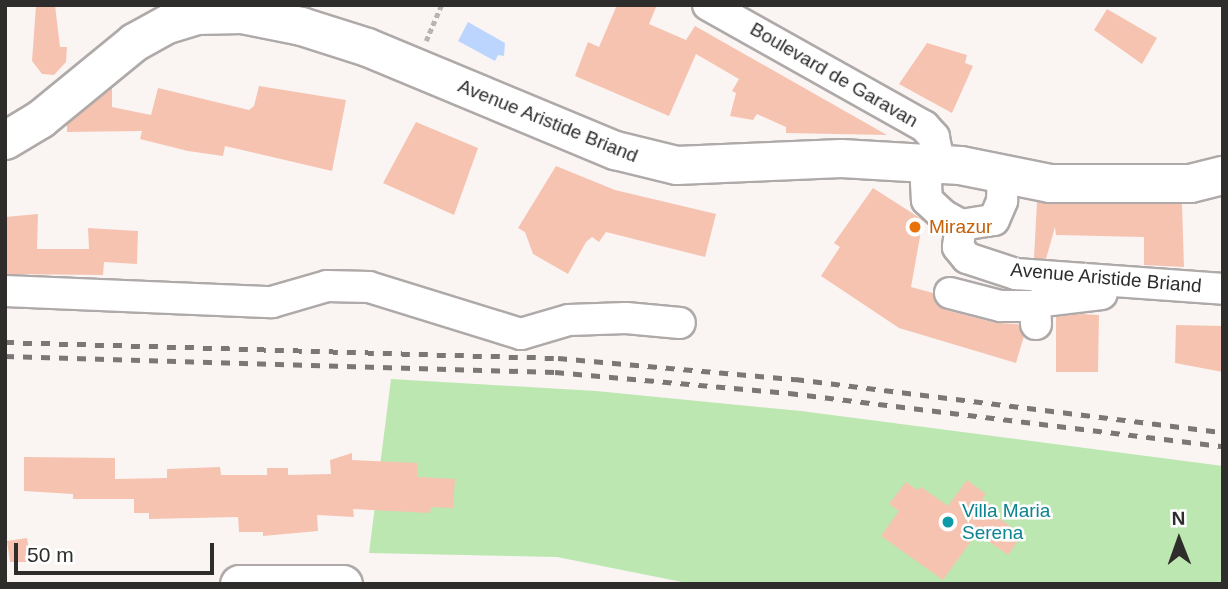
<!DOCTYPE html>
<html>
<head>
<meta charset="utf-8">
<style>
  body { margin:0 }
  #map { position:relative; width:1228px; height:589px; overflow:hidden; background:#faf5f3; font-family:Arial,sans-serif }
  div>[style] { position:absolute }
  .green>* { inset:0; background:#bce7b0 }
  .water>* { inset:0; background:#bbd5fe }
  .building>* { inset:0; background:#f6c3b1 }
  .path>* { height:4.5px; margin-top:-2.25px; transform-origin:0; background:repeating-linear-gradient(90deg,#b8b4b3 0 5px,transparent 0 8.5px) }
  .roads { filter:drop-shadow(2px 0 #afaaa9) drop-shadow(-2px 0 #afaaa9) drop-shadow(0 2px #afaaa9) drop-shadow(0 -2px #afaaa9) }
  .minor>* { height:30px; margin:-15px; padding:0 15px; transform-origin:15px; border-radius:15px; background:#fff }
  .major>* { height:37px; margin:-18.5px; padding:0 18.5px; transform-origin:18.5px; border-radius:18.5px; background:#fff }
  .rail>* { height:5px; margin-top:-2.5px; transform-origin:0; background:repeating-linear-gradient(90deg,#7a7776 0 9px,transparent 0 18px) }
  .dots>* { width:19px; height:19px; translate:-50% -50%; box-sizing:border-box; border:4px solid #fff; border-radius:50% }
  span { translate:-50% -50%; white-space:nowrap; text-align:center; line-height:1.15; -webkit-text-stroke:5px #fff; paint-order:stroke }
  .street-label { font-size:19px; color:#2f2d2c }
  .food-label { font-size:19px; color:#c56008 }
  .left { translate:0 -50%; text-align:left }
  .culture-label { font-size:19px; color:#0d838f }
  .frame { position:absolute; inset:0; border:7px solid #2f2d2c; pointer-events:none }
  .north { position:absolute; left:1144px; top:505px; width:70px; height:70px; -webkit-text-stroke:5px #fff; paint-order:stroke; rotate:359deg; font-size:19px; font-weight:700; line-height:28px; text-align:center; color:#2f2d2c }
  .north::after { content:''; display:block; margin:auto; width:24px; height:32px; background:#2f2d2c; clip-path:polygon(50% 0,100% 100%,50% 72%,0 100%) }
  .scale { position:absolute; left:14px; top:543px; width:200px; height:32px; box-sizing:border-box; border:4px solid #2f2d2c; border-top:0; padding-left:9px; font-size:21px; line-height:24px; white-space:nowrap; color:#2f2d2c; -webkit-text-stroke:5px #fff; paint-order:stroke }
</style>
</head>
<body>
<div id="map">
  <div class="green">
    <div style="clip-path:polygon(391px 379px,596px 391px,801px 411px,1223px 466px,1223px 584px,692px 584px,557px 557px,369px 553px)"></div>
  </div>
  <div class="water">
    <div style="clip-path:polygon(468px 22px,505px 43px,504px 56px,498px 55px,495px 61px,458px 41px)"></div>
  </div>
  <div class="building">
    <div style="clip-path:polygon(36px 5px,55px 5px,60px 47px,67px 47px,66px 62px,54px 75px,42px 74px,32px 61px)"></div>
    <div style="clip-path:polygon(617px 5px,657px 5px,649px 24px,686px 40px,695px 26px,887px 135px,786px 133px,786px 127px,757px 114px,753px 120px,730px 116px,736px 93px,732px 91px,739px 79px,696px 54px,669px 116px,575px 76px,588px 42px,599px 47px)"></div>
    <div style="clip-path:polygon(1107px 9px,1157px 38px,1142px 64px,1094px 30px)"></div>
    <div style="clip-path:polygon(927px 43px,967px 55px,965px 63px,973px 66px,952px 113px,899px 84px)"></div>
    <div style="clip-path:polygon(259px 86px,346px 100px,332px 171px,225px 146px,223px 156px,188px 151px,140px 139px,142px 131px,67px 132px,67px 124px,112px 87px,112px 107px,151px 115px,158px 88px,249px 110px,254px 106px)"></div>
    <div style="clip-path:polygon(416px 122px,478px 148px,454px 215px,383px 183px)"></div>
    <div style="clip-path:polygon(556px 166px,615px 190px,716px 214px,705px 257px,606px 232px,599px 242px,592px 237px,586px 242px,568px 274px,533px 254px,525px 232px,518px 228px)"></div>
    <div style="clip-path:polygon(873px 188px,923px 220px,911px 287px,933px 293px,937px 305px,946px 310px,996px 323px,1018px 324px,1024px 336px,1016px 363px,899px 328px,821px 276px,840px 247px,834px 243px)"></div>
    <div style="clip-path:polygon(1037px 202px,1182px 204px,1184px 267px,1144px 265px,1144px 237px,1056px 235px,1055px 227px,1046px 259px,1034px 258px)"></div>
    <div style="clip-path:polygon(38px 214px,37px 249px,89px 249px,88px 228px,138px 231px,137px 264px,104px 262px,103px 275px,5px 274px,5px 217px)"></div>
    <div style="clip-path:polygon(1081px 314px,1099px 315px,1098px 372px,1056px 372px,1056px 317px)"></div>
    <div style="clip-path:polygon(1176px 325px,1223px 326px,1223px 372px,1175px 363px)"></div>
    <div style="clip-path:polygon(352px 453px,352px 460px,417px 463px,417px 477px,455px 479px,453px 508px,431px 507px,430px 513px,353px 509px,354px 517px,317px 515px,318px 531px,263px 536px,263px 532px,239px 532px,238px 517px,149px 519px,149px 513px,134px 513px,134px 499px,73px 499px,73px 494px,24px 491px,24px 457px,115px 458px,115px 479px,167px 478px,167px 469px,220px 467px,221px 475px,267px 475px,267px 468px,288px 468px,288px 475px,331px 474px,330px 460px)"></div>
    <div style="clip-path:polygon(967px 480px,986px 494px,982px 499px,991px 505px,988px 510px,1022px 535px,1008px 555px,977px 533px,943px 580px,881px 536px,899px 511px,889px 504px,906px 482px,917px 490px,921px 487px,948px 506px)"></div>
    <div style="clip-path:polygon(27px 538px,31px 562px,10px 562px,7px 541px)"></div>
  </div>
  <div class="path">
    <div style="left:426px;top:41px;width:39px;rotate:-67deg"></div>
  </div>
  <div class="roads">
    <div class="minor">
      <div style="left:708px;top:5px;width:248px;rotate:29.3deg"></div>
      <div style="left:924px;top:126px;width:15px;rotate:48deg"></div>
      <div style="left:934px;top:137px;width:11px;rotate:80deg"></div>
      <div style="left:936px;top:148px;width:36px;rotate:106deg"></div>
      <div style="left:926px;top:183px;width:17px;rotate:87deg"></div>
      <div style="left:927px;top:200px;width:22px;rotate:43deg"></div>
      <div style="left:943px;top:215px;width:21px;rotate:29deg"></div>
      <div style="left:961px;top:225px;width:33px;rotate:-9deg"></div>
      <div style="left:994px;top:220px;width:21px;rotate:-67deg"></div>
      <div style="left:1002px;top:201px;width:25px;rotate:-88deg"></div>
      <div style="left:961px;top:225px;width:22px;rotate:98deg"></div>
      <div style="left:958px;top:247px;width:14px;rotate:51deg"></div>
      <div style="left:967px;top:258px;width:52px;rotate:18.1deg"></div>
      <div style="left:1016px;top:274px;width:208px;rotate:4.1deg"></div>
      <div style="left:5px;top:291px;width:267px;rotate:2.4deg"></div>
      <div style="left:272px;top:302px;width:57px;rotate:-16.2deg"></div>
      <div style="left:327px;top:286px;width:42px;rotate:1.4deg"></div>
      <div style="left:369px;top:287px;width:159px;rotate:17.2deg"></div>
      <div style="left:521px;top:334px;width:50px;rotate:-16.3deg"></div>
      <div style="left:569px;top:320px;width:57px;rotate:-2deg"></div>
      <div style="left:626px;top:318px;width:54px;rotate:5.3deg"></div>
      <div style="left:950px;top:293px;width:52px;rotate:14.6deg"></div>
      <div style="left:1000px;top:306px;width:35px"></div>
      <div style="left:1036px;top:324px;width:18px;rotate:-93deg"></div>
      <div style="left:1035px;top:306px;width:9px;rotate:-32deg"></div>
      <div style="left:1043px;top:301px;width:59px;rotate:-6.8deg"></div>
    </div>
    <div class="major">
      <div style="left:5px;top:140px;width:41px;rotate:-31deg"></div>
      <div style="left:40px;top:119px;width:122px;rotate:-39.3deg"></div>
      <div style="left:134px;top:42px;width:38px;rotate:-29deg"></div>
      <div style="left:167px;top:24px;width:30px;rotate:-17deg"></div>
      <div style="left:196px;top:15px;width:46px;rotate:-1.2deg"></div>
      <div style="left:242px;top:14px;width:60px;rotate:11.5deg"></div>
      <div style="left:301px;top:26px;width:69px;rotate:17.7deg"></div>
      <div style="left:367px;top:47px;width:269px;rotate:22.6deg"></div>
      <div style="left:615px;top:150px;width:63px;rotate:13.8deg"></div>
      <div style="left:676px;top:165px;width:165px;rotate:-2.4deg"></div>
      <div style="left:841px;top:158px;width:119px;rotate:3.4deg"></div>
      <div style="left:960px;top:165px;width:91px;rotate:11.4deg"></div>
      <div style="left:1049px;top:183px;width:141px"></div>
      <div style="left:1190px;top:183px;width:34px;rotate:-14deg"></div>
      <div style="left:239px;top:584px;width:104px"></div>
    </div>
  </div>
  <div class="rail">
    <div style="left:5px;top:342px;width:553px;rotate:1.66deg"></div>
    <div style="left:558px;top:358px;width:238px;rotate:5.1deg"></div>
    <div style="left:795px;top:379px;width:431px;rotate:7.1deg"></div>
    <div style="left:5px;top:356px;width:550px;rotate:1.67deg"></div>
    <div style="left:555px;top:372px;width:235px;rotate:5.1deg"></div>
    <div style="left:789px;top:393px;width:437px;rotate:7deg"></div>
  </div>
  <div class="dots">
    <div style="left:915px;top:227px;background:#e8710a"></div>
    <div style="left:948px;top:522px;background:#0f9aa8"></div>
  </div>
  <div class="street-label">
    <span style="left:834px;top:75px;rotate:30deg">Boulevard de Garavan</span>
    <span style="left:548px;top:121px;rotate:22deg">Avenue Aristide Briand</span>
    <span style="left:1106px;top:278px;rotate:5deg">Avenue Aristide Briand</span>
  </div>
  <div class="food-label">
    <span class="left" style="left:929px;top:227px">Mirazur</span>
  </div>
  <div class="culture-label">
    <span class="left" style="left:962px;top:522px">Villa Maria<br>Serena</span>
  </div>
  <div class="frame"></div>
  <div class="north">N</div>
  <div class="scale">50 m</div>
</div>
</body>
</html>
